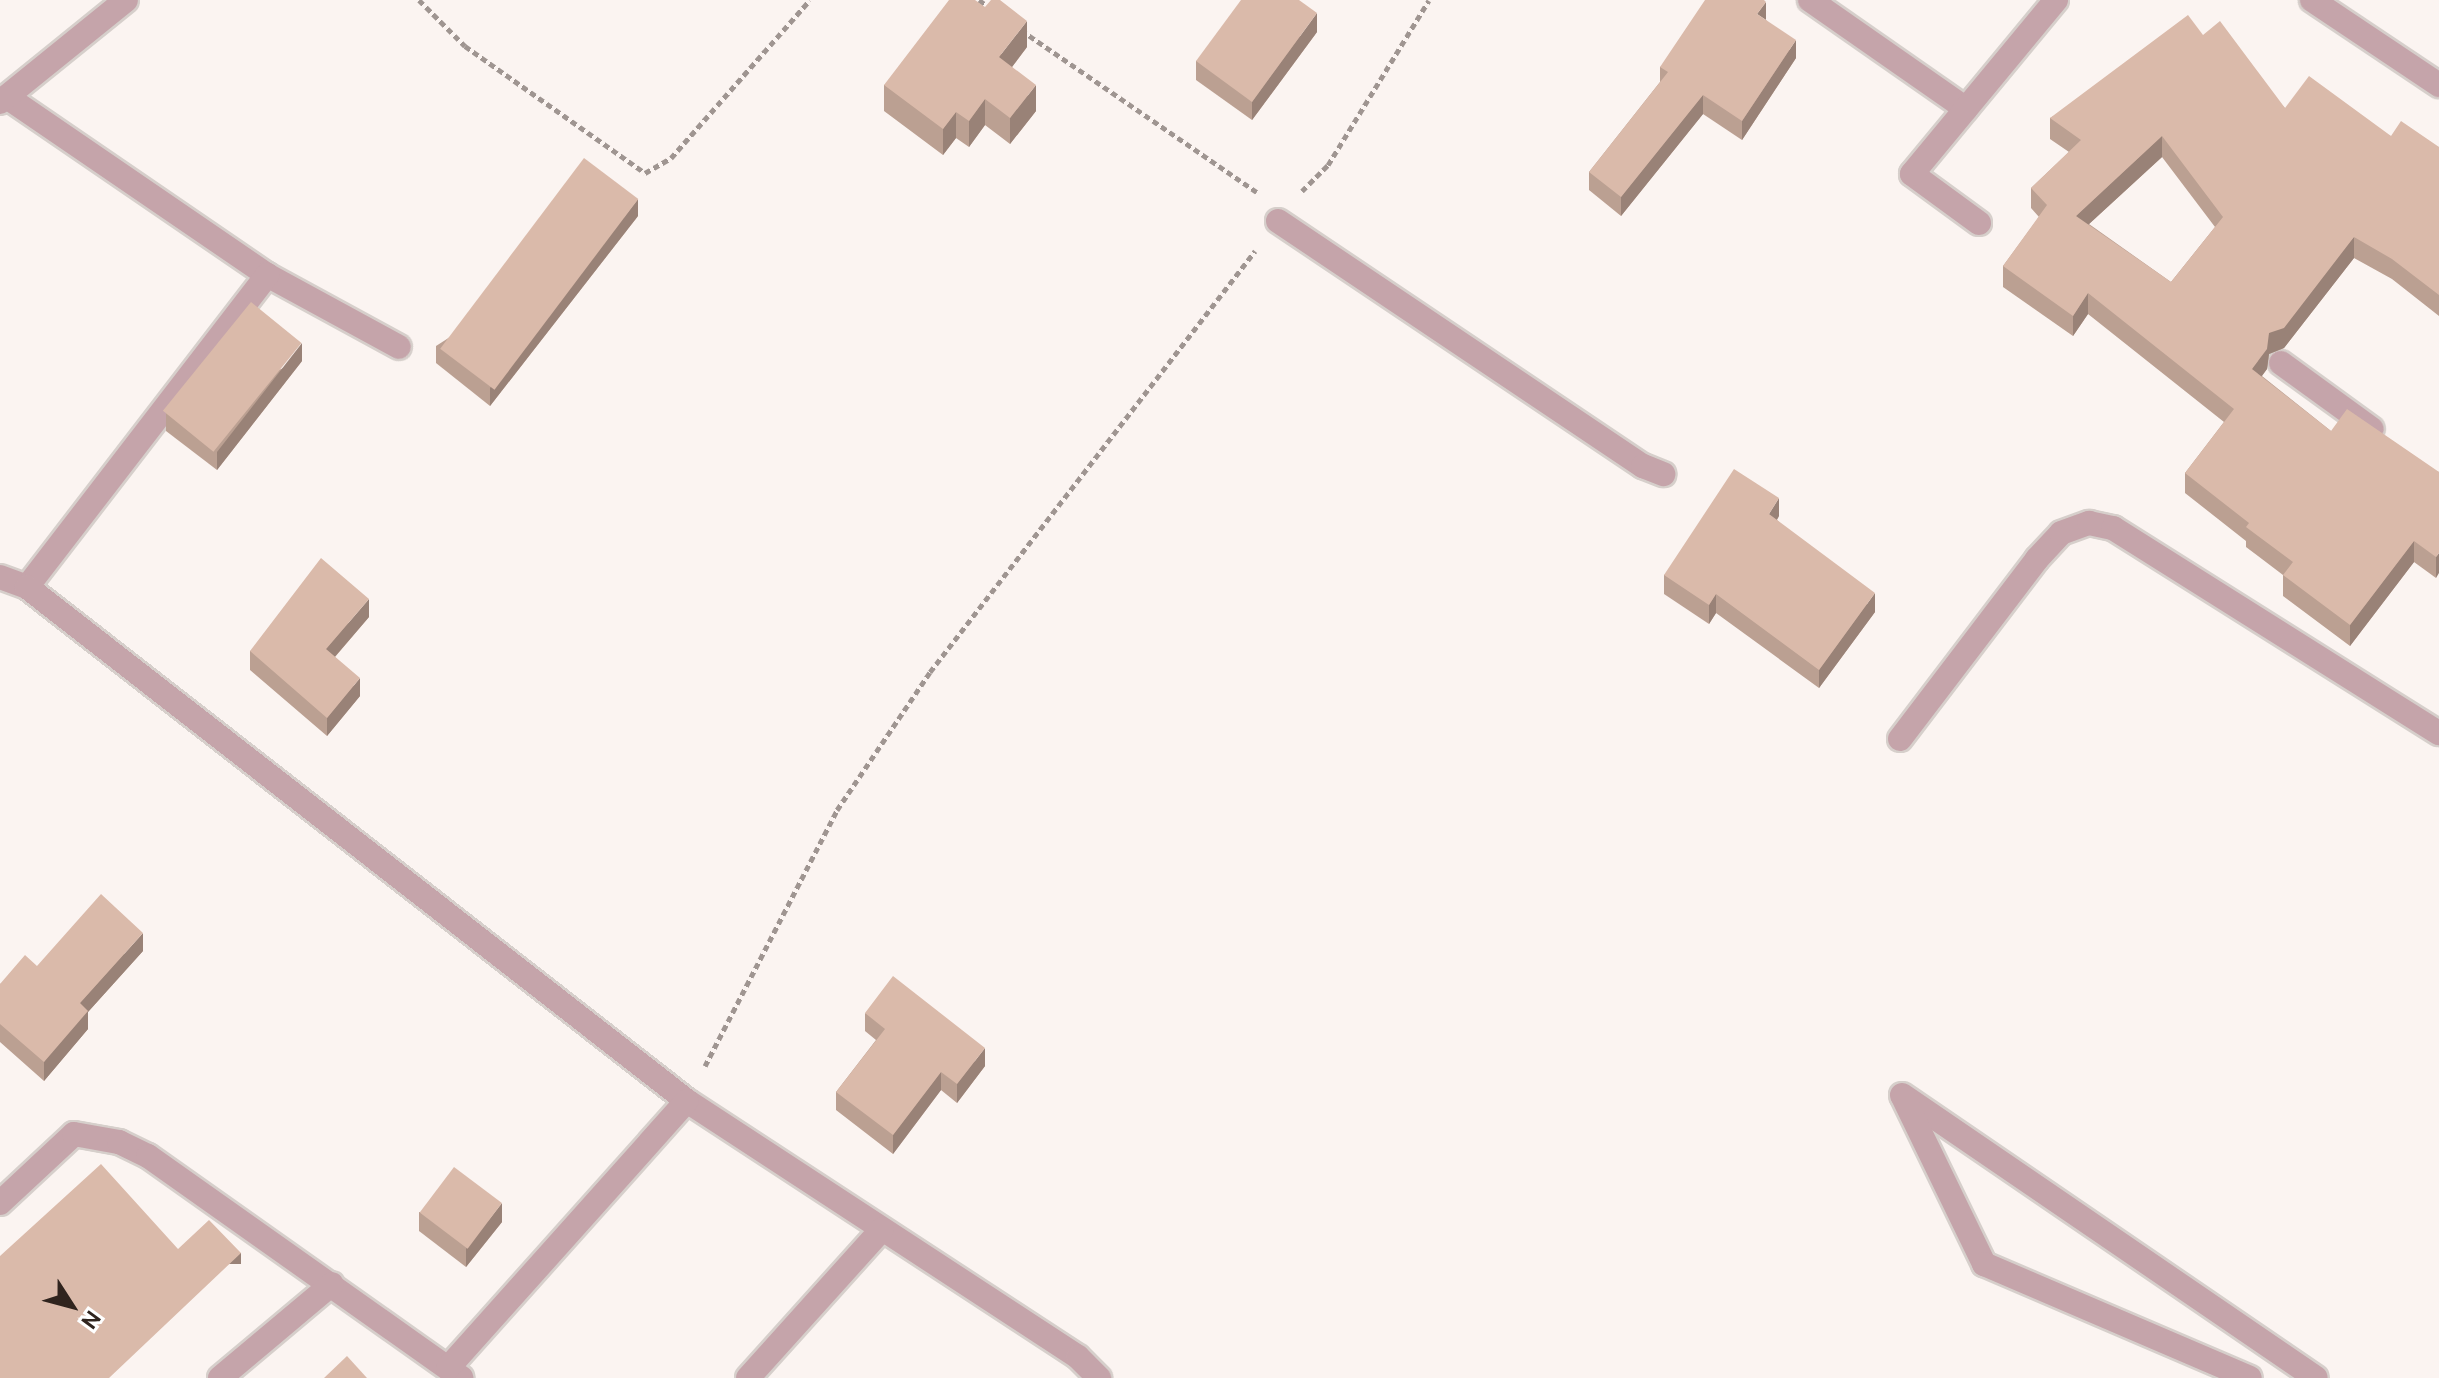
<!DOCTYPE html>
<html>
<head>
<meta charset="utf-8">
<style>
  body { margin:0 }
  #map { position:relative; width:2439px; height:1378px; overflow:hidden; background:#fbf4f1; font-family:Ubuntu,sans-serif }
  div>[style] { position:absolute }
  .path>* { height:5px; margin-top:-2.5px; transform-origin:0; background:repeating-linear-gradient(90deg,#9f9591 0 6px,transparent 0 10px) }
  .roads { filter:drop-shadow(2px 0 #d6cfcb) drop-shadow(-2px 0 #d6cfcb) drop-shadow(0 2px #d6cfcb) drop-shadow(0 -2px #d6cfcb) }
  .minor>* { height:24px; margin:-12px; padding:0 12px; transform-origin:12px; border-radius:12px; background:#c5a4aa }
  .wall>* { inset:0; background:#bba092 }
  .shaded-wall>* { inset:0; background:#998277; transform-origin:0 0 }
  .building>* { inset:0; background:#dabaaa; transform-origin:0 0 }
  span { translate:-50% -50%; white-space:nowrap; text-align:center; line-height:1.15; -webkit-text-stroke:8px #fff; paint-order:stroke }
  .north { position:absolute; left:32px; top:1266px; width:80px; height:80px; -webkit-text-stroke:6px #fff; paint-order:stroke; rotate:126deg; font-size:22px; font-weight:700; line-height:32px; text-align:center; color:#30241e }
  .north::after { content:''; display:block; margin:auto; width:28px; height:36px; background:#30241e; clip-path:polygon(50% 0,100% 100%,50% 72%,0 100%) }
</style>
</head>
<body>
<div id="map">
  <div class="path">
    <div style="left:419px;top:0;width:65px;rotate:45deg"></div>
    <div style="left:465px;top:46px;width:220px;rotate:35.2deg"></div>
    <div style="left:645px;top:173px;width:30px;rotate:-30deg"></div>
    <div style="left:671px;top:158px;width:210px;rotate:-48.7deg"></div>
    <div style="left:979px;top:0;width:14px;rotate:36deg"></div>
    <div style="left:1021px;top:30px;width:286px;rotate:34.5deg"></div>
    <div style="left:1302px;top:191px;width:37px;rotate:-45deg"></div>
    <div style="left:1328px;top:165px;width:193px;rotate:-58.5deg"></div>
    <div style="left:705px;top:1066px;width:288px;rotate:-62.7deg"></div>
    <div style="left:837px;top:810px;width:166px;rotate:-56deg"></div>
    <div style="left:930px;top:672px;width:532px;rotate:-52.33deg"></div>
  </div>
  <div class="roads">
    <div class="minor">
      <div style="left:1810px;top:0;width:190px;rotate:34.9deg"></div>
      <div style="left:2312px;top:0;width:153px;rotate:33.8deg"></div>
      <div style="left:7px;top:97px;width:315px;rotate:34.4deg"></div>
      <div style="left:267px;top:275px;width:150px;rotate:28.6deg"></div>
      <div style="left:0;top:102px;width:162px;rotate:-39deg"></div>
      <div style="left:1278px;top:221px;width:440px;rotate:33.9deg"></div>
      <div style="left:1643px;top:466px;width:22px;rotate:22deg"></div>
      <div style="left:1979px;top:223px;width:83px;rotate:-143.8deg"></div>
      <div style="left:1912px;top:174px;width:226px;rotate:-50.4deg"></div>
      <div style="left:2281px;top:363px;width:112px;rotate:36deg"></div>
      <div style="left:0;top:577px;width:29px;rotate:20deg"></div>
      <div style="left:27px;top:587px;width:394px;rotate:-52.4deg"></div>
      <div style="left:27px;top:587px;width:837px;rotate:37.91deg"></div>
      <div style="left:687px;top:1101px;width:467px;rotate:33.2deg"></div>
      <div style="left:1078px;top:1357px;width:30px;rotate:45deg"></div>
      <div style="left:1900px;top:739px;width:226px;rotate:-52.7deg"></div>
      <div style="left:2037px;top:559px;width:35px;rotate:-47deg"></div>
      <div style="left:2061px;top:533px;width:30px;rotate:-20deg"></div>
      <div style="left:2089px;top:523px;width:25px;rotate:12deg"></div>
      <div style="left:2113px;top:528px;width:385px;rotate:32.2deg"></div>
      <div style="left:1902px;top:1095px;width:501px;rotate:34.36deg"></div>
      <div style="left:1903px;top:1097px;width:186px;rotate:64.1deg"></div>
      <div style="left:1984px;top:1264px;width:289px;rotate:23.2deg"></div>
      <div style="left:0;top:1203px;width:101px;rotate:-43deg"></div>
      <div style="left:74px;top:1134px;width:46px;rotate:10.1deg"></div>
      <div style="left:119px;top:1142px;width:32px;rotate:26deg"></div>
      <div style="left:148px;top:1156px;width:384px;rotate:35.3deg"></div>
      <div style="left:448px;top:1368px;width:358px;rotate:-48.2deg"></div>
      <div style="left:220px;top:1378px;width:146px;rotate:-40deg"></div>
      <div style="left:748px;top:1378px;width:200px;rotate:-48deg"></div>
    </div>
  </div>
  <div class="wall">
    <div style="clip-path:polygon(1766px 20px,1796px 58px,1742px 140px,1703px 114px,1621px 216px,1589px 190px,1589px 172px,1660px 82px,1660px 67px)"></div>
    <div style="clip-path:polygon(1317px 32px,1252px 120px,1196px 80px,1196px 61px)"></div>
    <div style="clip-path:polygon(evenodd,2203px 35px,2285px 108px,2391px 136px,2439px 147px,2439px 316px,2392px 279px,2354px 258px,2284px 348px,2269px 354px,2267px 369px,2262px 376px,2331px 431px,2439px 472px,2436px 578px,2414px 562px,2350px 646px,2283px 596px,2283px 575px,2246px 547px,2246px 541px,2185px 493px,2185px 473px,2224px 422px,2088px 314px,2073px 336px,2003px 287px,2003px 266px,2039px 217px,2031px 208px,2031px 188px,2069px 152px,2050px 139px,2050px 118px,2203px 35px,2162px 157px,2215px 227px,2171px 282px,2089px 224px,2162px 157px)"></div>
    <div style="clip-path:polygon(1027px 47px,1012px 67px,1036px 111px,1010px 144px,985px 125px,969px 147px,956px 138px,943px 155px,884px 111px,884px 85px)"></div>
    <div style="clip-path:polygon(638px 216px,490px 406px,436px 363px,436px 346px)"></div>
    <div style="clip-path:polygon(302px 361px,217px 470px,166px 431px,166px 413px)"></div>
    <div style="clip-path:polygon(1779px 516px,1777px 520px,1875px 612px,1819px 688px,1716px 613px,1709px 624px,1664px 594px,1664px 575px)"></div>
    <div style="clip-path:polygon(369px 617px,335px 657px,360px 696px,327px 736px,250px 670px,250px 651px)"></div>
    <div style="clip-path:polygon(143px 951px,88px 1012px,88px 1029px,44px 1081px,0 1042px,0 984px,37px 966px)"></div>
    <div style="clip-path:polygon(865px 1013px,985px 1066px,957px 1103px,941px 1090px,893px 1154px,836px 1110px,836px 1092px,876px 1040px,865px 1031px)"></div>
    <div style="clip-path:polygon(419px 1212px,502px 1222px,466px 1267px,419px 1231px)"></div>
  </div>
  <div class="shaded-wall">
    <div style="clip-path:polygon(1766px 2px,1766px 20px,1757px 14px)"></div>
    <div style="clip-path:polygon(1317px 13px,1317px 32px,1252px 120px,1252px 102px)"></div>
    <div style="clip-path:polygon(1027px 21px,1027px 47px,999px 84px,999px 57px)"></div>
    <div style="clip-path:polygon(1796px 40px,1796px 58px,1742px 140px,1742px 121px)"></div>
    <div style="clip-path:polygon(1036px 85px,1036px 111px,1010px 144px,1010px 118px)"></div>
    <div style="clip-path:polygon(1703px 95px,1703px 114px,1621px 216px,1621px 197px)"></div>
    <div style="clip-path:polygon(985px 99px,985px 125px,969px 147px,969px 121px)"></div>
    <div style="clip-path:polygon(956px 112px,956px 138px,943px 155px,943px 129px)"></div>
    <div style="clip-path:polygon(2162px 136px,2162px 157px,2076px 236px,2076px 216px)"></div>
    <div style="clip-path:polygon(638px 199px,638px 216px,490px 406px,490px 388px)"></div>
    <div style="clip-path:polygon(2354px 237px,2354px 258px,2284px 348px,2269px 354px,2267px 369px,2252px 389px,2252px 369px,2269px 333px)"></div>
    <div style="clip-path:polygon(2088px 293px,2088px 314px,2073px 336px,2073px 316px)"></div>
    <div style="clip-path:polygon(302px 343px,302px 361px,217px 470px,217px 452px)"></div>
    <div style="clip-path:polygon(1779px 498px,1779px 516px,1769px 532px,1769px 514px)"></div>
    <div style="clip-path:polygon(2414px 541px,2414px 562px,2350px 646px,2350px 625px)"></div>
    <div style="clip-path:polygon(2439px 553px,2439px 573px,2436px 578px,2436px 557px)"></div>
    <div style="clip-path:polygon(1875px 593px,1875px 612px,1819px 688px,1819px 670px)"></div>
    <div style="clip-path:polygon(1716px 594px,1716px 613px,1709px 624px,1709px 605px)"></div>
    <div style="clip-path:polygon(369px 599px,369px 617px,326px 667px,326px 649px)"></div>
    <div style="clip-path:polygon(360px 678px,360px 696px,327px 736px,327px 718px)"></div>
    <div style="clip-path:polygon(143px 933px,143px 951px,88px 1012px,88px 1029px,44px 1081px,44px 1062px,80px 1003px)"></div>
    <div style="clip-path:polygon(985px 1048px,985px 1066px,957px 1103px,957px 1084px)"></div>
    <div style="clip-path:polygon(941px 1072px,941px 1090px,893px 1154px,893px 1135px)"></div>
    <div style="clip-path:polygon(502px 1203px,502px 1222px,466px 1267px,466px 1249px)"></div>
    <div style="left:241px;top:1253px;width:11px;height:182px;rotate:90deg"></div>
  </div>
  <div class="building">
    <div style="clip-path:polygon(949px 0,975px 0,985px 7px,991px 0,1000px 0,1027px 21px,999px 57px,1036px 85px,1010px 118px,985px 99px,969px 121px,956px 112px,943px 129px,884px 85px)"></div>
    <div style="clip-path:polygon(1241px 0,1299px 0,1317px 13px,1252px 102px,1196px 61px)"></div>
    <div style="clip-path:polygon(1705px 0,1764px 0,1766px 2px,1757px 14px,1796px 40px,1742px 121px,1703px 95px,1621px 197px,1589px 172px,1668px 72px,1660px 67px)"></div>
    <div style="clip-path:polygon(evenodd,2188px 15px,2203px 35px,2220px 21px,2285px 108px,2309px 76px,2391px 136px,2401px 121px,2439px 147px,2439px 295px,2392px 259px,2354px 237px,2284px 328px,2269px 333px,2267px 349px,2252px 369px,2331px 431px,2347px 409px,2439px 472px,2439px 553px,2436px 557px,2414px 541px,2350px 625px,2283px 575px,2293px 562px,2246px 527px,2249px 523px,2185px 473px,2234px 409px,2088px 293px,2073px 316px,2003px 266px,2047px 205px,2031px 188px,2081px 140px,2050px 118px,2188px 15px,2162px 136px,2223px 217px,2171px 282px,2076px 216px,2162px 136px)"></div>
    <div style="left:584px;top:158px;width:68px;height:239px;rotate:37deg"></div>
    <div style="left:251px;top:302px;width:65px;height:140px;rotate:39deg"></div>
    <div style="clip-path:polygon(1734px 469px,1779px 498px,1769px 514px,1875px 593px,1819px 670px,1716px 594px,1709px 605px,1664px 575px)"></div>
    <div style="clip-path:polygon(321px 558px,369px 599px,326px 649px,360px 678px,327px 718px,250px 651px)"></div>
    <div style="clip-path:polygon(101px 894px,143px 933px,80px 1003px,88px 1011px,44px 1062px,0 1024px,0 984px,25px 955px,37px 966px)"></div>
    <div style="clip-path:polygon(893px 976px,985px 1048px,957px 1084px,941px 1072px,893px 1135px,836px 1092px,885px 1029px,865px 1013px)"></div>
    <div style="clip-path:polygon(101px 1164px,178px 1249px,209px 1220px,241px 1253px,109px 1378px,0 1378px,0 1256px)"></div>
    <div style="left:454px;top:1167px;width:60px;height:57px;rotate:37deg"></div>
    <div style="clip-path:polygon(347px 1356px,367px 1378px,324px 1378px)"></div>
  </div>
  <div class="north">N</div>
</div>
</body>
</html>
